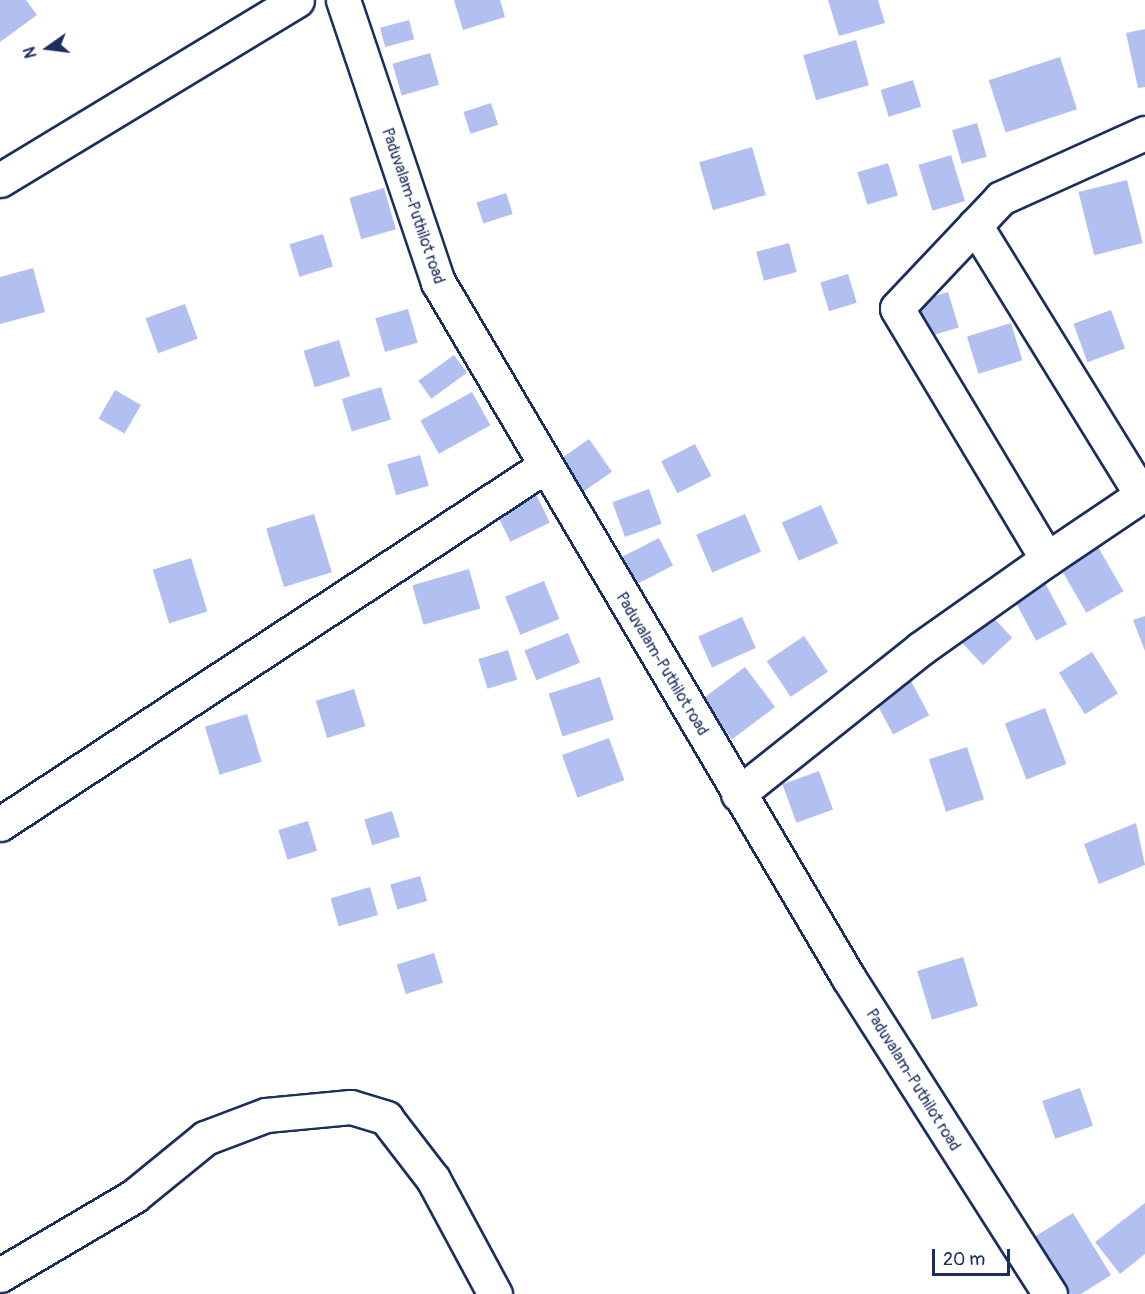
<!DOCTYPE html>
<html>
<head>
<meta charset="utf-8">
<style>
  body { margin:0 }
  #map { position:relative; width:1145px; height:1294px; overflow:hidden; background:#fff; font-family:Pangolin,sans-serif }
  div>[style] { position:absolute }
  .building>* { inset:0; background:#b1c0f0; transform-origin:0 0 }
  .roads { filter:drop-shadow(2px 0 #1b2f5e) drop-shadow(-2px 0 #1b2f5e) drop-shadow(0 2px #1b2f5e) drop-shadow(0 -2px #1b2f5e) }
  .minor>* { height:33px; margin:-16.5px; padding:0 16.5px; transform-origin:16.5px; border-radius:16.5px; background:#fff }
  span { translate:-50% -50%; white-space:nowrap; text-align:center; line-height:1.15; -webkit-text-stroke:4.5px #fff; paint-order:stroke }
  .street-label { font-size:16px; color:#1b2f5e }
  .north { position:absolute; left:18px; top:18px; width:60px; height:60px; -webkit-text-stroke:4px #fff; paint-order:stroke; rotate:256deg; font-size:16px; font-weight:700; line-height:24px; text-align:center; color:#1b2f5e }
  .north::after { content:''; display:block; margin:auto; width:21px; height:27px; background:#1b2f5e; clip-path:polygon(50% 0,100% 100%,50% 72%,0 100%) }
  .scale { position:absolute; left:932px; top:1249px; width:78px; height:27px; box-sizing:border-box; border:3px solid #1b2f5e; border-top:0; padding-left:8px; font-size:18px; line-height:21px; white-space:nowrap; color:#1b2f5e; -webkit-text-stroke:4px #fff; paint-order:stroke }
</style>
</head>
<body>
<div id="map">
  <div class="building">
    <div style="clip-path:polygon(0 0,26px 0,37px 15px,0 42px)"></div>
    <div style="clip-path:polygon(454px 0,500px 0,505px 17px,463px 30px)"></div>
    <div style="clip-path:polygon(828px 0,878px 0,885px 23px,839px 36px)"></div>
    <div style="left:409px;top:20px;width:20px;height:30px;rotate:75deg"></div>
    <div style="clip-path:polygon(1145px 29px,1145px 87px,1138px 88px,1126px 33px)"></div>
    <div style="left:856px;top:40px;width:47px;height:55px;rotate:74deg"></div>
    <div style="left:430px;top:53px;width:33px;height:39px;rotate:74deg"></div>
    <div style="left:1060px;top:57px;width:55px;height:75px;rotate:72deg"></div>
    <div style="left:913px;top:80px;width:28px;height:34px;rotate:73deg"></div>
    <div style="left:491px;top:103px;width:23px;height:29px;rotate:72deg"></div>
    <div style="left:977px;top:123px;width:35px;height:26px;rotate:74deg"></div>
    <div style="left:752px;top:147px;width:50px;height:55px;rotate:74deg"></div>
    <div style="left:951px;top:155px;width:48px;height:34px;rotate:73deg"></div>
    <div style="left:888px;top:163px;width:34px;height:32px;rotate:73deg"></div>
    <div style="left:1127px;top:180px;width:65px;height:50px;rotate:76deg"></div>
    <div style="left:384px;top:188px;width:43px;height:36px;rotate:74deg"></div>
    <div style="left:506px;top:193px;width:22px;height:31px;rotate:72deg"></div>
    <div style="left:323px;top:234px;width:34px;height:35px;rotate:73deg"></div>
    <div style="left:789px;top:243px;width:30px;height:34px;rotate:75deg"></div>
    <div style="clip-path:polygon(33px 268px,45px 312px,0 324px,0 277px)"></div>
    <div style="left:848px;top:274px;width:30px;height:29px;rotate:73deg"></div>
    <div style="left:948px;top:292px;width:37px;height:35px;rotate:73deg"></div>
    <div style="left:185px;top:304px;width:37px;height:42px;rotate:70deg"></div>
    <div style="left:408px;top:309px;width:35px;height:34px;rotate:74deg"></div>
    <div style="left:1111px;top:310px;width:41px;height:40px;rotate:70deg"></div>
    <div style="left:1011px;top:323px;width:39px;height:46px;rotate:73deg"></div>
    <div style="left:339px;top:340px;width:38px;height:37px;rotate:73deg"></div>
    <div style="left:454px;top:355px;width:22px;height:44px;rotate:54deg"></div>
    <div style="left:381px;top:387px;width:34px;height:41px;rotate:73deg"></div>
    <div style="left:115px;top:390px;width:30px;height:33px;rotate:30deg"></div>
    <div style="left:472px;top:392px;width:38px;height:59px;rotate:61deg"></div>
    <div style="left:589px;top:439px;width:40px;height:42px;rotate:55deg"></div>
    <div style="left:695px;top:444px;width:36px;height:38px;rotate:63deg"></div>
    <div style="left:420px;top:455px;width:32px;height:34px;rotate:74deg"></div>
    <div style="left:649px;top:489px;width:37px;height:39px;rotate:70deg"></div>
    <div style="left:535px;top:492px;width:34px;height:44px;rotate:64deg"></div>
    <div style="left:821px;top:505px;width:42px;height:43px;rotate:66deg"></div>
    <div style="left:314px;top:514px;width:61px;height:50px;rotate:73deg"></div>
    <div style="left:745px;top:514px;width:41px;height:53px;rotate:67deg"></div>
    <div style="left:659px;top:538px;width:31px;height:42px;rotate:63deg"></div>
    <div style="left:1098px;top:547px;width:51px;height:43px;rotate:60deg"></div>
    <div style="left:191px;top:558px;width:56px;height:40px;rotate:73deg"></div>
    <div style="left:469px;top:569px;width:41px;height:59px;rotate:74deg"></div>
    <div style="left:544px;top:581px;width:41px;height:42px;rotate:68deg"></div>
    <div style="left:1044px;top:581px;width:49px;height:35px;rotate:62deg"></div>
    <div style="left:989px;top:613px;width:34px;height:40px;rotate:47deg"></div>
    <div style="clip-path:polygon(1145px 616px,1145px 651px,1133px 620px)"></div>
    <div style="left:742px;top:617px;width:34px;height:48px;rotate:66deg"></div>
    <div style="left:568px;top:633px;width:32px;height:47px;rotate:68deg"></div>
    <div style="left:804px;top:636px;width:43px;height:45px;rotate:56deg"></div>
    <div style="left:508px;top:650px;width:31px;height:31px;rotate:73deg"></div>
    <div style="left:1092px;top:652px;width:49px;height:39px;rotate:58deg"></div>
    <div style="left:745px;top:667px;width:50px;height:54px;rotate:53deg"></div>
    <div style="left:600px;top:677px;width:45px;height:54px;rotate:72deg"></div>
    <div style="left:910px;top:679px;width:41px;height:41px;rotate:62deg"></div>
    <div style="left:354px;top:689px;width:39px;height:40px;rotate:73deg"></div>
    <div style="left:1045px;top:708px;width:60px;height:43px;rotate:69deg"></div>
    <div style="left:247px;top:714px;width:50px;height:44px;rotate:73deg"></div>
    <div style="left:609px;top:738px;width:45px;height:50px;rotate:70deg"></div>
    <div style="left:967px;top:747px;width:55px;height:40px;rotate:72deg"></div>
    <div style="left:819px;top:771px;width:41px;height:39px;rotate:70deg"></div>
    <div style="left:392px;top:811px;width:27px;height:29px;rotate:73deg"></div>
    <div style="left:308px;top:821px;width:31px;height:31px;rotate:73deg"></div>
    <div style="clip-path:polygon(1136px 823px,1145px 865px,1099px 884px,1084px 844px)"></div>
    <div style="left:420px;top:876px;width:26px;height:31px;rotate:74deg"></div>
    <div style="left:370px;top:887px;width:29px;height:41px;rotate:74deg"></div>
    <div style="left:434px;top:953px;width:31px;height:39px;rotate:73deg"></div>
    <div style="left:963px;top:957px;width:51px;height:48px;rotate:73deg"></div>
    <div style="left:1080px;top:1088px;width:40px;height:40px;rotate:71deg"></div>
    <div style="clip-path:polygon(1145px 1203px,1145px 1254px,1120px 1274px,1095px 1242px)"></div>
    <div style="clip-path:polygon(1073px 1213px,1111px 1275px,1081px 1294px,1070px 1294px,1034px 1237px)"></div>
  </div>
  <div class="roads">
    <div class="minor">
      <div style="left:343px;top:0;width:298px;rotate:71.4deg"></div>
      <div style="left:438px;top:282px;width:807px;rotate:59.46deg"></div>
      <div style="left:848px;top:977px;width:376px;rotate:57.5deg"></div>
      <div style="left:0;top:180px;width:347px;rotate:-31.2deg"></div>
      <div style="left:975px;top:225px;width:317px;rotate:58.3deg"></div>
      <div style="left:1047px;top:559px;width:118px;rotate:-34deg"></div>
      <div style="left:738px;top:794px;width:233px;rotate:-38.5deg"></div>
      <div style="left:920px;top:649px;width:156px;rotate:-35.3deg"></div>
      <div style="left:1047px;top:559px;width:292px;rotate:-120.9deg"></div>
      <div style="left:897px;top:308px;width:151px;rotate:-46.6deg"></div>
      <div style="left:1001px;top:198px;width:158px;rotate:-24.3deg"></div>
      <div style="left:0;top:824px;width:652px;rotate:-33.3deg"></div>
      <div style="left:0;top:1275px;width:156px;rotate:-30.5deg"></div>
      <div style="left:134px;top:1196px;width:92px;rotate:-39.2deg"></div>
      <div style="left:205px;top:1138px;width:65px;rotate:-20.7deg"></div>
      <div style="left:266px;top:1115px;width:85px;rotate:-5.4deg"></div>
      <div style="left:351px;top:1107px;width:37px;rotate:17deg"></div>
      <div style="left:386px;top:1118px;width:77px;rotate:52.4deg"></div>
      <div style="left:433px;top:1179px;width:131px;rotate:61.7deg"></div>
    </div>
  </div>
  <div class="street-label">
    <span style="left:413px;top:206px;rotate:71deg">Paduvalam-Puthilot road</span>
    <span style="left:662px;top:664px;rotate:59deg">Paduvalam-Puthilot road</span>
    <span style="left:913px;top:1080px;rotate:58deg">Paduvalam-Puthilot road</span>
  </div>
  <div class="north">N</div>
  <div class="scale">20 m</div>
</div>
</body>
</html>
